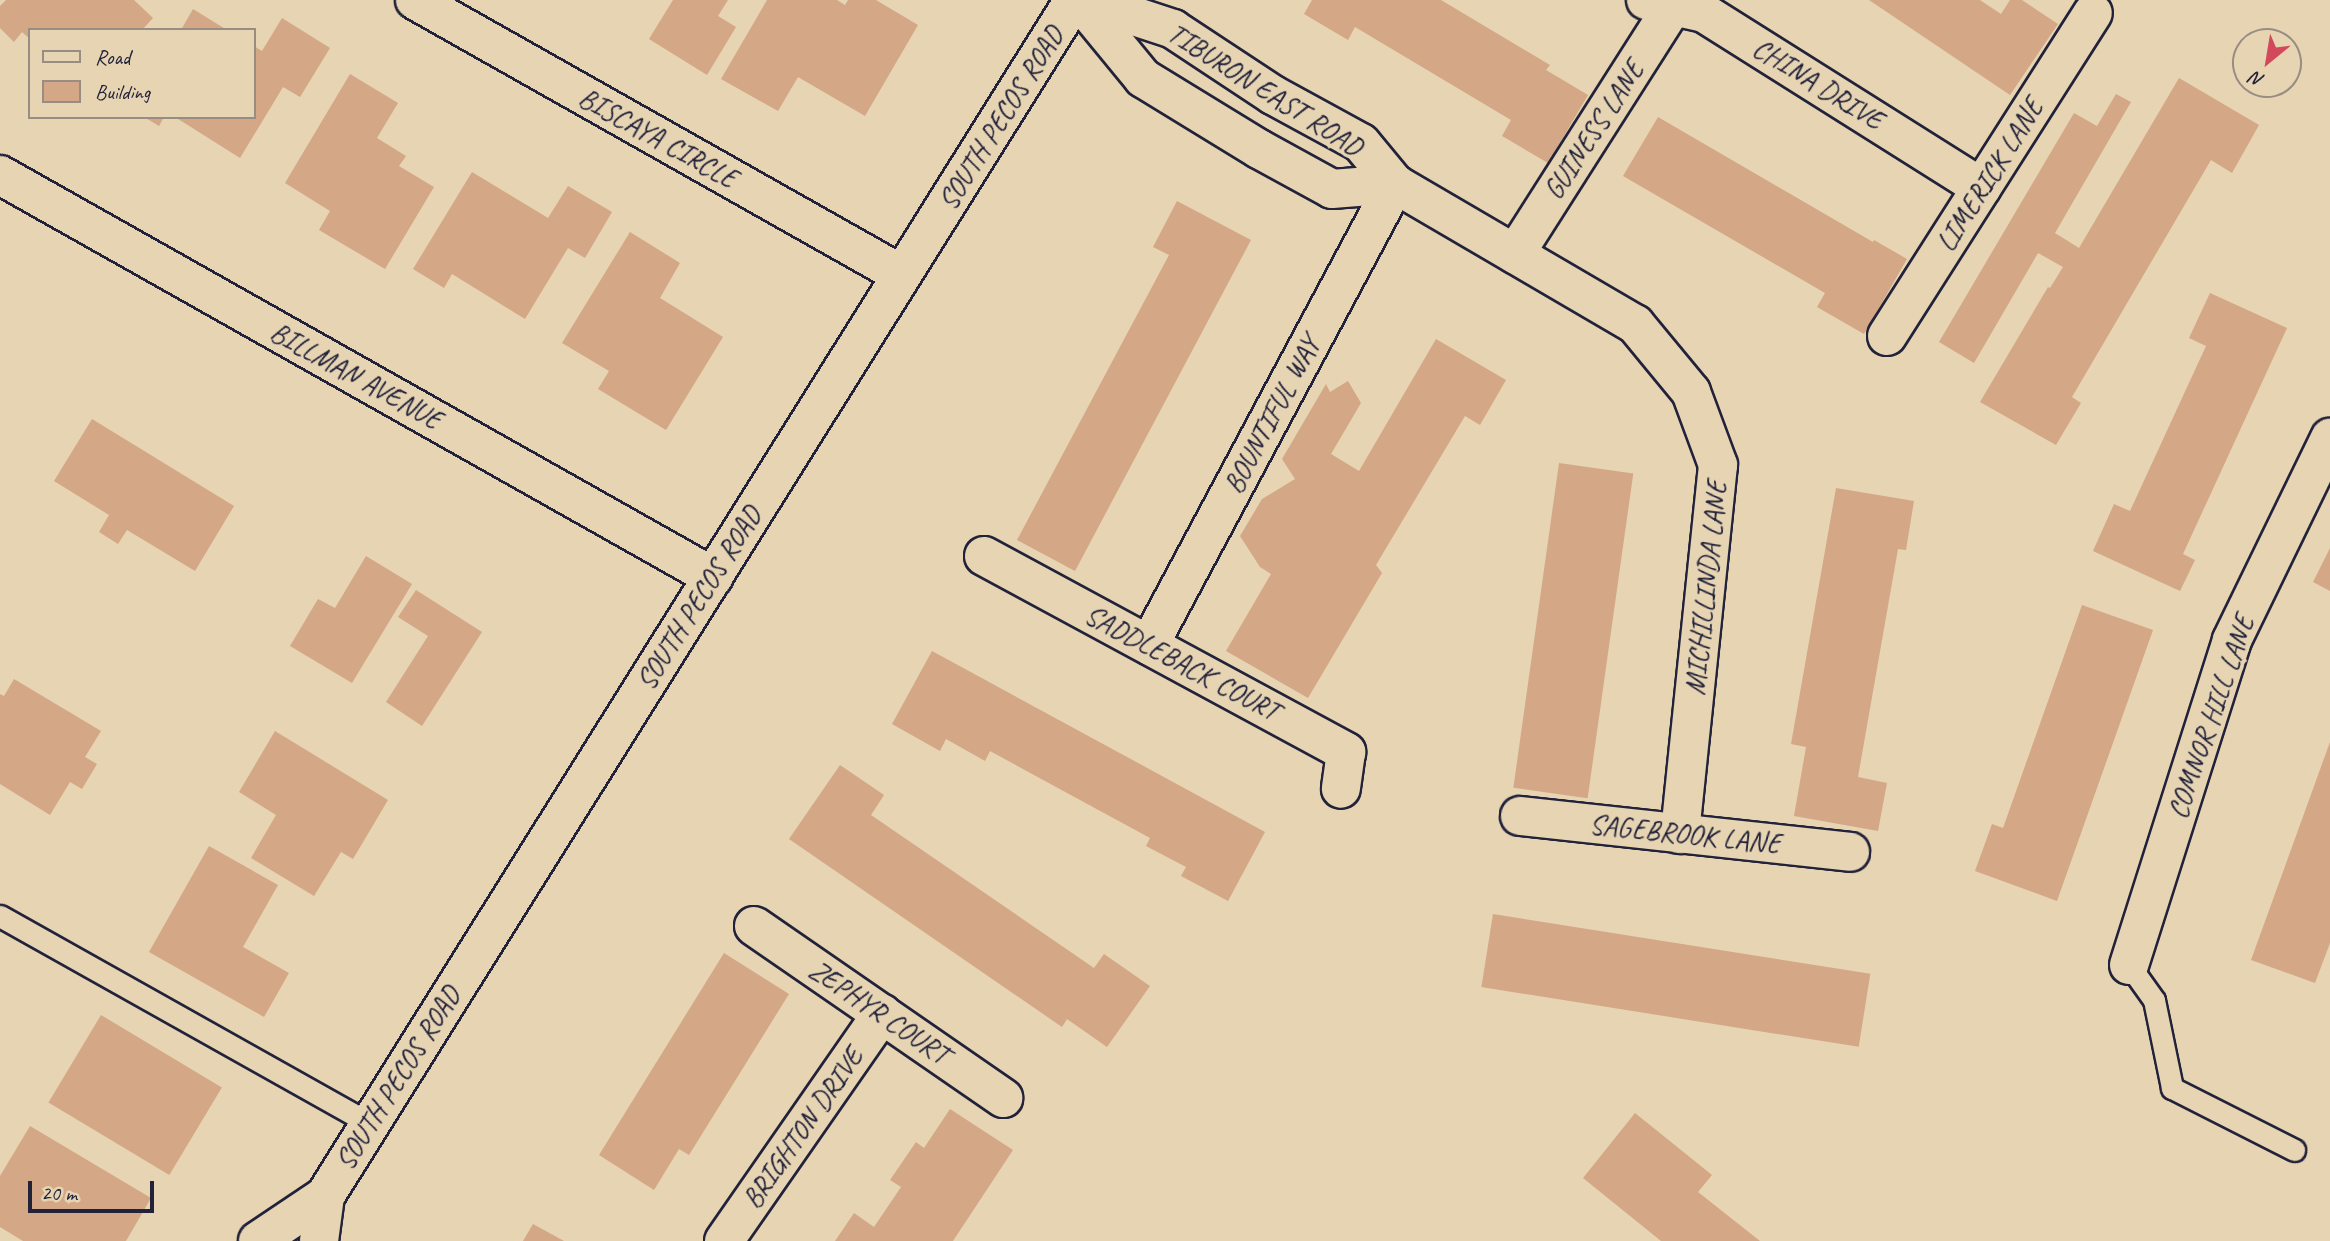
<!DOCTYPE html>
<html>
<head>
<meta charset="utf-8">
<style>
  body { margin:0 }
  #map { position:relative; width:2330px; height:1241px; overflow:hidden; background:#e6d4b2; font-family:Caveat,sans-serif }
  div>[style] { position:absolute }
  .building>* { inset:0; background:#d4a786; transform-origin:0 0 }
  .roads { filter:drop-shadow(2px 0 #22223b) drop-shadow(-2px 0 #22223b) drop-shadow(0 2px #22223b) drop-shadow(0 -2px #22223b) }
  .lane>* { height:21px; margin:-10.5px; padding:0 10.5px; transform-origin:10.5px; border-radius:10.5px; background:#e6d4b2 }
  .street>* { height:38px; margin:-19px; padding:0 19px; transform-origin:19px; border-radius:19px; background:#e6d4b2 }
  .primary>* { height:38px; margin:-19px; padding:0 19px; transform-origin:19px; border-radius:19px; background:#e6d4b2 }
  span { translate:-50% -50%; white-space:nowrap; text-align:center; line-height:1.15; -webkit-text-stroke:7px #e6d4b2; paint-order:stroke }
  .street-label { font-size:28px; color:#22223b }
  .legend { position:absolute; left:28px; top:28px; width:228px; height:91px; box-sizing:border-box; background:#e6d4b2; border:2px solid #988d82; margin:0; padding:9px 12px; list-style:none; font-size:21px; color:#22223b }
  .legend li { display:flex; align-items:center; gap:14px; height:35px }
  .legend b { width:35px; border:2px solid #988d82 }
  .north { position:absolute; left:2232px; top:28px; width:70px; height:70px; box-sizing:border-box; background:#e6d4b2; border:2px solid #988d82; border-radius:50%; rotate:210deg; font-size:19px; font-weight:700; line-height:28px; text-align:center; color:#22223b }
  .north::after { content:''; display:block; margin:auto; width:24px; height:32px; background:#d1495b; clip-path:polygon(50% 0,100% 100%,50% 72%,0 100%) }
  .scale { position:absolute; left:28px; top:1181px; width:126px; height:32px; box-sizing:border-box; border:4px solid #22223b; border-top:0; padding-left:9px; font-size:21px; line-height:24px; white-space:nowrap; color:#22223b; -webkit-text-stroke:5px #e6d4b2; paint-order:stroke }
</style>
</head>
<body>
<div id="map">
  <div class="building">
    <div style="clip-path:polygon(6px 0,134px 0,153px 18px,142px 30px,30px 30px,30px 39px,22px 32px,14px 42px,0 28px,0 6px)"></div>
    <div style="clip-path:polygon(673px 0,728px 0,718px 16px,736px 27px,707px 75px,649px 39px)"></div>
    <div style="clip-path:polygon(767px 0,837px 0,845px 5px,848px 0,876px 0,918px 25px,865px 116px,798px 77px,778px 111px,721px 79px)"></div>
    <div style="clip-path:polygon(1312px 0,1441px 0,1550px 65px,1546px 70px,1588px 95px,1548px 163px,1502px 136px,1511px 120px,1355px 27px,1348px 40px,1304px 14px)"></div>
    <div style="clip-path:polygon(1869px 0,1980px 0,2001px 14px,2010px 0,2022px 0,2058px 24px,2010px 95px)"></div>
    <div style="clip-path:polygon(193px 9px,227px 30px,181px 30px)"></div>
    <div style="clip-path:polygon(282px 18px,330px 48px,300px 97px,283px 87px,240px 158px,175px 117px,254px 117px,254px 46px,262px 51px)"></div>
    <div style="clip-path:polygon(350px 74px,398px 103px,377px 138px,406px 156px,399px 166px,434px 187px,385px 269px,319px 230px,330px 211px,285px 183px)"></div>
    <div style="clip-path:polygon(2179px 78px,2259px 125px,2232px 173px,2211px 160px,2072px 397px,2081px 403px,2056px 445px,1980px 402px,2048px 287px,2050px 288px,2063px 267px,2038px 253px,1974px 363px,1939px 342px,2074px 113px,2097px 126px,2116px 94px,2131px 102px,2055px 233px,2079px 248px)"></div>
    <div style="clip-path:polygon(144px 117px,164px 117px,159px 126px)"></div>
    <div style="clip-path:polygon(1658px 117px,1873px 242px,1874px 240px,1907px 259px,1864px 334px,1817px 307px,1825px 293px,1623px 176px)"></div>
    <div style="clip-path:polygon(472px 172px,548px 218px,568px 186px,612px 212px,585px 258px,568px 248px,525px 319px,452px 274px,444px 288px,413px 269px)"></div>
    <div style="clip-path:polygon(1177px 201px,1251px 240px,1075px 571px,1017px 540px,1169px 255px,1153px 247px)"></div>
    <div style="clip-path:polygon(630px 232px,680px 263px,660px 298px,723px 337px,666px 430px,598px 389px,609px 371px,562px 343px)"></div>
    <div style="clip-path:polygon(2210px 293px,2287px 328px,2183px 554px,2195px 560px,2180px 591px,2093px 551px,2114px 504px,2130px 511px,2206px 346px,2189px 338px)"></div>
    <div style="clip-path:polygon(1436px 339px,1506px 380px,1480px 425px,1465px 416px,1376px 565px,1382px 573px,1308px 698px,1226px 651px,1271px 574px,1260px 567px,1240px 536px,1262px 499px,1295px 479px,1282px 459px,1326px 384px,1330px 392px,1348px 381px,1361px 403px,1331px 454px,1359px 471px)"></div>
    <div style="clip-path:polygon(92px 419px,234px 506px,195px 571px,127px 530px,118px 544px,99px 532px,109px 515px,54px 481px)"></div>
    <div style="left:1559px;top:463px;width:75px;height:328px;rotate:8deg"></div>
    <div style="clip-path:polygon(1836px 488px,1914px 501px,1906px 550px,1898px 549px,1858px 777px,1887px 783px,1878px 831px,1794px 816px,1806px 747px,1791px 744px)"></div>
    <div style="clip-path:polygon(2330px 548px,2330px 591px,2313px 582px)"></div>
    <div style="clip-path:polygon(366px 556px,412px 584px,352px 683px,290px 646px,318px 599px,335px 608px)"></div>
    <div style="clip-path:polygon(416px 590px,482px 632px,422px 726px,386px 702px,428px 636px,398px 617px)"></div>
    <div style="clip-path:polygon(2082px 605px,2153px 630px,2057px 901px,1975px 871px,1992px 824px,2003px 828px)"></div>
    <div style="clip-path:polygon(932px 651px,1265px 832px,1228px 901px,1181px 876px,1186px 867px,1146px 846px,1150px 838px,990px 751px,985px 761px,946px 739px,940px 751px,892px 724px)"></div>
    <div style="clip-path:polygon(14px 679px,101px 731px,85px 757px,97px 764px,82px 789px,70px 782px,50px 815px,0 784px,0 694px,4px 696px)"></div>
    <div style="clip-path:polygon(275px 731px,388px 800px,353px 859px,341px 852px,314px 896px,251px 858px,276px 815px,239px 792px)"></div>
    <div style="clip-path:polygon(2330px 742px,2330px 943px,2315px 983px,2251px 960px)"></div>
    <div style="clip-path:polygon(840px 765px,884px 795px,871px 815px,1094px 968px,1104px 954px,1150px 986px,1107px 1047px,1067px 1019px,1062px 1027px,789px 839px)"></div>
    <div style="clip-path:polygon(209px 846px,278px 885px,243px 947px,289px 973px,264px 1017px,149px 952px)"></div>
    <div style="left:1493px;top:914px;width:382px;height:74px;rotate:9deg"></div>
    <div style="clip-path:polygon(724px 953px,789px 994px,689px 1155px,679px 1149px,654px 1190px,599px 1155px)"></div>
    <div style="left:101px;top:1015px;width:141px;height:102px;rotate:31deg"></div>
    <div style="clip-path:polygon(950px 1109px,1013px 1150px,953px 1241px,835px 1241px,854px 1213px,874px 1227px,901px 1187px,890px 1180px,916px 1142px,924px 1148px)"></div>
    <div style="clip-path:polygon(1635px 1113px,1712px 1175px,1698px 1192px,1760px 1241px,1661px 1241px,1583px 1178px)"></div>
    <div style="clip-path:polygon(30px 1126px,151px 1198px,126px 1241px,23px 1241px,0 1227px,0 1176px)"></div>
    <div style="clip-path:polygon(533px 1224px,564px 1241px,523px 1241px)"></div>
  </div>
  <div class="roads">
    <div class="lane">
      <div style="left:0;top:916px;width:424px;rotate:29.3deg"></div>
      <div style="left:2129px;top:965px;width:43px;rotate:54.5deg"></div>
      <div style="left:2154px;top:1000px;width:90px;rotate:78.4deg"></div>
      <div style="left:2172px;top:1088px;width:137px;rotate:26.9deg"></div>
    </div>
    <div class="street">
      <div style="left:415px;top:0;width:559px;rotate:29.45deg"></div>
      <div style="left:1079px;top:0;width:101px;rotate:50.6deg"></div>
      <div style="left:1143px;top:78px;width:136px;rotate:31.5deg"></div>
      <div style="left:1259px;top:149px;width:83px;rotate:28.7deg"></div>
      <div style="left:1332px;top:189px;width:63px;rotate:-4.5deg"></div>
      <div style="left:1085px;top:0;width:93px;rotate:18.2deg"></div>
      <div style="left:1173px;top:29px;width:120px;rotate:33.4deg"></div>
      <div style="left:1273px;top:95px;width:100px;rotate:28.6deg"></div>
      <div style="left:1361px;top:143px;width:53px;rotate:50.3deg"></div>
      <div style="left:1395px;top:184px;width:278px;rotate:30.3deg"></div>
      <div style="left:1635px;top:324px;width:88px;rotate:50.5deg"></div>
      <div style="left:1691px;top:392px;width:78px;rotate:69.7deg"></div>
      <div style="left:1718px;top:465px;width:371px;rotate:95.9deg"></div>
      <div style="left:1646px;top:0;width:59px;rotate:12.6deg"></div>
      <div style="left:1704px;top:13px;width:328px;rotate:32.2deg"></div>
      <div style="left:0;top:175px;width:819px;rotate:29.41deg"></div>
      <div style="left:1515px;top:254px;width:294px;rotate:-57.5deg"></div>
      <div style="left:1887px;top:336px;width:383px;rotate:-57.5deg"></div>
      <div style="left:984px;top:556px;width:412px;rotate:28.4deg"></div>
      <div style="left:1346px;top:752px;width:37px;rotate:98deg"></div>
      <div style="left:1149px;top:645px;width:523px;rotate:-61.91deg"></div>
      <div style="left:1520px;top:816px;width:332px;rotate:6.2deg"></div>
      <div style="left:754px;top:926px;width:303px;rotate:34.6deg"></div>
      <div style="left:2129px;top:965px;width:341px;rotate:-72.4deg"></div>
      <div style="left:2232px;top:640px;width:225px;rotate:-64.1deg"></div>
      <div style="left:724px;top:1241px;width:277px;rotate:-55.2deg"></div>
    </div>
    <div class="primary">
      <div style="left:258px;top:1241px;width:81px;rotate:-33.9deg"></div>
      <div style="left:325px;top:1196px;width:1411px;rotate:-57.94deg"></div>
      <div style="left:319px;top:1241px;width:45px;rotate:-82.4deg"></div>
    </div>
  </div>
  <div class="street-label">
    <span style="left:1818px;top:84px;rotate:32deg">CHINA DRIVE</span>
    <span style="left:1265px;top:90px;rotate:32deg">TIBURON EAST ROAD</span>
    <span style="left:1001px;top:118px;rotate:-58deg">SOUTH PECOS ROAD</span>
    <span style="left:1594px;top:130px;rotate:-57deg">GUINESS LANE</span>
    <span style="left:658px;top:138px;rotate:29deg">BISCAYA CIRCLE</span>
    <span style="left:1990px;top:175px;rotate:-58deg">LIMERICK LANE</span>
    <span style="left:356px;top:376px;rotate:29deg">BILLMAN AVENUE</span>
    <span style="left:1272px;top:415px;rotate:-62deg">BOUNTIFUL WAY</span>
    <span style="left:1706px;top:588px;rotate:-84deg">MICHILLINDA LANE</span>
    <span style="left:699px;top:598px;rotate:-58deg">SOUTH PECOS ROAD</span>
    <span style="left:1182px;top:663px;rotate:28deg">SADDLEBACK COURT</span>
    <span style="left:2211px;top:717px;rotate:-71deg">COMNOR HILL LANE</span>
    <span style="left:1685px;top:834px;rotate:6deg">SAGEBROOK LANE</span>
    <span style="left:879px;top:1012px;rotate:34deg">ZEPHYR COURT</span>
    <span style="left:398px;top:1078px;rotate:-58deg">SOUTH PECOS ROAD</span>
    <span style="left:803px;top:1128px;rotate:-55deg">BRIGHTON DRIVE</span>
  </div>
  <ul class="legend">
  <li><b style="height:9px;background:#e6d4b2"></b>Road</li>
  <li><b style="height:19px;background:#d4a786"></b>Building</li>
  </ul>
  <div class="north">N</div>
  <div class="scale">20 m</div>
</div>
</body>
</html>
